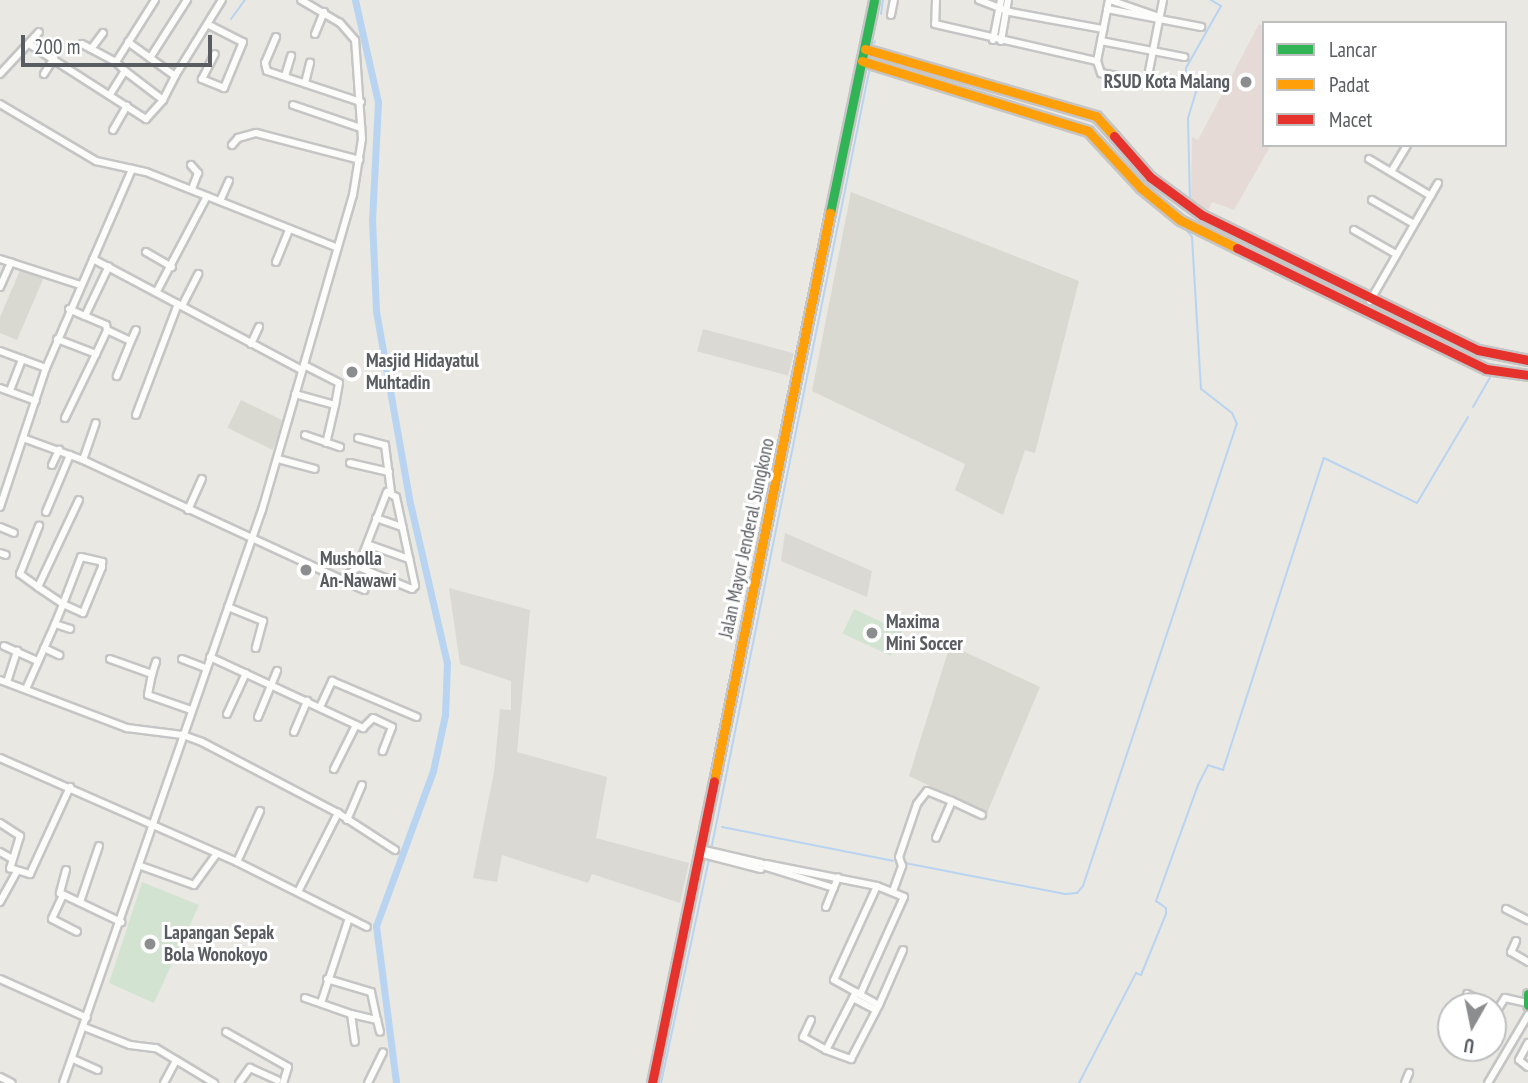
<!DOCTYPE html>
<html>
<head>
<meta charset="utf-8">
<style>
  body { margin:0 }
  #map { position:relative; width:1528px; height:1083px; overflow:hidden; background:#e9e8e3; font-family:"PT Sans Narrow",sans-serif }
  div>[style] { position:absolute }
  .industrial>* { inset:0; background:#dad9d4; transform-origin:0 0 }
  .education>* { inset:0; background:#d9d8d1; transform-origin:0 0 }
  .medical>* { inset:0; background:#e5dad6 }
  .green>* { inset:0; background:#d2e4d1; transform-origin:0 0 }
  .stream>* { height:2px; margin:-1px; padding:0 1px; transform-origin:1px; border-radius:1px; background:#b9d4f1 }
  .canal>* { height:7px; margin:-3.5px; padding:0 3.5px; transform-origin:3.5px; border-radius:3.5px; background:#b9d4f1 }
  .roads { filter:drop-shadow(2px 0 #c5c5c5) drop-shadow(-2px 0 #c5c5c5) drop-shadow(0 2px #c5c5c5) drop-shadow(0 -2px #c5c5c5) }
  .street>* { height:6px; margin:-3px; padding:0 3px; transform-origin:3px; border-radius:3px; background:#fcfcfb }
  .fast>* { height:9px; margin:-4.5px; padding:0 4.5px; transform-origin:4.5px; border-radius:4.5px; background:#30b455 }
  .slow>* { height:9px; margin:-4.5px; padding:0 4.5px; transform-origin:4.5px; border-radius:4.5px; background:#ff9f0a }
  .jam>* { height:9px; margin:-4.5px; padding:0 4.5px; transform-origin:4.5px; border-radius:4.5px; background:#e5322d }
  .dots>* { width:19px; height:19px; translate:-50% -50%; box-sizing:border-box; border:4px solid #fff; border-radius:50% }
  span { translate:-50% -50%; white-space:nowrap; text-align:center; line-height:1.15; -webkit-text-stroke:6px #fff; paint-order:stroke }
  .poi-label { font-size:19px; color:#595c60; font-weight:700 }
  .right { translate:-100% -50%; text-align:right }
  .left { translate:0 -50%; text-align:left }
  .street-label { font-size:19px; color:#595c60 }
  .legend { position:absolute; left:1262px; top:21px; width:245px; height:126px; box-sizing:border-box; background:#fff; border:2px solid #bdbebf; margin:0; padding:9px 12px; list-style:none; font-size:21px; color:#595c60 }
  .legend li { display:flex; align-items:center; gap:14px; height:35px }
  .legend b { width:35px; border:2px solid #bdbebf }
  .north { position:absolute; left:1437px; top:992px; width:70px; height:70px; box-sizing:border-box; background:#fff; border:2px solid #bdbebf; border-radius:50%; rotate:189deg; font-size:19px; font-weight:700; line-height:28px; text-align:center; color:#595c60 }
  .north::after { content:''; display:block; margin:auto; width:24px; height:32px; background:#8b8d8e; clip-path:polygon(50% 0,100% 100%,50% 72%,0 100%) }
  .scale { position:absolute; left:21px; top:35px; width:191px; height:32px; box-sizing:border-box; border:4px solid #595c60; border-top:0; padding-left:9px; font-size:21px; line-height:24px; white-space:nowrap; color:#595c60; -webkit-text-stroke:5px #fff; paint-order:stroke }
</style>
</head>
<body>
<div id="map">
  <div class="industrial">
    <div style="left:703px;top:329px;width:94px;height:23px;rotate:15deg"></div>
    <div style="clip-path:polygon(785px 533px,872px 571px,867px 597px,781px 561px)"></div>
    <div style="clip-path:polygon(449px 588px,530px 610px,517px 752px,607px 777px,596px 838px,689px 863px,680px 903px,592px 874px,588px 883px,502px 855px,497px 882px,473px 878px,494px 772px,500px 709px,511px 710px,511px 681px,460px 664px)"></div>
  </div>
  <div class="education">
    <div style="clip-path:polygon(851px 192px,1079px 281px,1035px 453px,1025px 450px,1003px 515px,955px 490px,965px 464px,812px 391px)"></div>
    <div style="clip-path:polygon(21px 268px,44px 277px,17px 340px,0 333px,0 317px)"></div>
    <div style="left:241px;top:400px;width:50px;height:31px;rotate:26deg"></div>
    <div style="clip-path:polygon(950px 645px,1040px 687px,987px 813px,909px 776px)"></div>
  </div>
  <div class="medical">
    <div style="clip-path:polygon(1259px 24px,1264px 26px,1264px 145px,1271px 145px,1234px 210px,1212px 202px,1207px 213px,1191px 203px,1192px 137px,1198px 140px)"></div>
  </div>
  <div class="green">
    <div style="left:854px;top:609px;width:53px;height:27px;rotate:25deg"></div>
    <div style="clip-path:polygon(142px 882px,199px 905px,154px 1003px,109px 983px)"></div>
  </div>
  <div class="stream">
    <div style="left:881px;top:14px;width:14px;rotate:-82deg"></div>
    <div style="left:231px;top:19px;width:24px;rotate:-54deg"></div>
    <div style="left:874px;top:43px;width:2px;rotate:-63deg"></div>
    <div style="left:1190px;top:201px;width:83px;rotate:-91.4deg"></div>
    <div style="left:1188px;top:118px;width:34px;rotate:-73deg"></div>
    <div style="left:1198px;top:86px;width:13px;rotate:-157deg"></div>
    <div style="left:1186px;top:81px;width:13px;rotate:-90deg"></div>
    <div style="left:1186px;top:68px;width:71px;rotate:-60.6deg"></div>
    <div style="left:1221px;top:6px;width:12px;rotate:-149deg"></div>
    <div style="left:1473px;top:407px;width:34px;rotate:-60deg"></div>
    <div style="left:722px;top:827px;width:174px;rotate:11.2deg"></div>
    <div style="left:711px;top:850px;width:794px;rotate:-78.52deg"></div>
    <div style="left:905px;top:863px;width:163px;rotate:11deg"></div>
    <div style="left:1065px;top:894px;width:12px;rotate:-5deg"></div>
    <div style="left:1077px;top:893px;width:9px;rotate:-49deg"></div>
    <div style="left:1083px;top:886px;width:487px;rotate:-71.6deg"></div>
    <div style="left:1237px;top:424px;width:12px;rotate:-114deg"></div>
    <div style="left:1232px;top:413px;width:39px;rotate:-142deg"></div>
    <div style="left:1201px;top:389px;width:152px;rotate:-93.4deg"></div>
    <div style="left:1192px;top:237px;width:11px;rotate:-128deg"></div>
    <div style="left:661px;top:1083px;width:229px;rotate:-77.9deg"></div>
    <div style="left:1079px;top:1083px;width:124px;rotate:-62.6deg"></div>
    <div style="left:1136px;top:973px;width:5px;rotate:22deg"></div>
    <div style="left:1141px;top:975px;width:66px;rotate:-67.7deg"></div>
    <div style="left:1166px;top:914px;width:6px;rotate:-90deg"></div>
    <div style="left:1166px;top:908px;width:12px;rotate:-145deg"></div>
    <div style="left:1156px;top:901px;width:123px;rotate:-70.1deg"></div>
    <div style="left:1198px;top:785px;width:22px;rotate:-63deg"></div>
    <div style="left:1208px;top:765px;width:16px;rotate:18deg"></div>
    <div style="left:1223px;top:770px;width:328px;rotate:-72.1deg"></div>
    <div style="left:1324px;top:458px;width:103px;rotate:25.8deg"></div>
    <div style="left:1417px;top:503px;width:100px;rotate:-59.3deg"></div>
  </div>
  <div class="canal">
    <div style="left:355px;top:0;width:105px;rotate:77.3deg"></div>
    <div style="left:378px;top:102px;width:117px;rotate:92.9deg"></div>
    <div style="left:372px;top:219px;width:92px;rotate:87.5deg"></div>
    <div style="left:376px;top:311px;width:195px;rotate:80deg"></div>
    <div style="left:410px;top:503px;width:164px;rotate:77deg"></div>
    <div style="left:447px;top:663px;width:52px;rotate:92.2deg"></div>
    <div style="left:445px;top:715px;width:57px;rotate:102.1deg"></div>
    <div style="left:433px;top:771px;width:165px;rotate:110.2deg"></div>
    <div style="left:376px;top:926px;width:158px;rotate:82.7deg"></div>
  </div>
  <div class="roads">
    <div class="street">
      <div style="left:936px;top:0;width:24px;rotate:92deg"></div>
      <div style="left:935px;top:24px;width:166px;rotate:12.9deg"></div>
      <div style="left:979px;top:0;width:33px;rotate:21deg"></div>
      <div style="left:1010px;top:12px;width:95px;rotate:10.4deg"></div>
      <div style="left:1109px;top:0;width:62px;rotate:101.1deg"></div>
      <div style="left:1097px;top:61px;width:13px;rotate:72deg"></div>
      <div style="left:1101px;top:73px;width:47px;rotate:9.9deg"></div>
      <div style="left:1147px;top:81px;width:83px;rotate:-78.8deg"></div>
      <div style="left:1110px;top:0;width:52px;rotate:19.1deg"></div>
      <div style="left:1107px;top:9px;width:96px;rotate:10.8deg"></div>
      <div style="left:891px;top:15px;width:15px;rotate:-79deg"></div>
      <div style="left:209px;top:25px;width:38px;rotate:27deg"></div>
      <div style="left:243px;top:42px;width:50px;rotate:112.4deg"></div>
      <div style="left:224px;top:88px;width:24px;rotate:-158deg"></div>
      <div style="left:202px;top:79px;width:28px;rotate:-63deg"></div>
      <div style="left:315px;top:34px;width:24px;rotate:-68deg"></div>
      <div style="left:276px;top:37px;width:28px;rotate:113deg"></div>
      <div style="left:265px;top:63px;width:8px;rotate:76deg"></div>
      <div style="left:267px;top:71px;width:99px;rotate:18.3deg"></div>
      <div style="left:993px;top:40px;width:41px;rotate:-78.7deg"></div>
      <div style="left:1001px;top:41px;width:42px;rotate:-80.3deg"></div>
      <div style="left:1101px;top:41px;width:85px;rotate:10.9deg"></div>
      <div style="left:128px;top:42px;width:58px;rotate:35.9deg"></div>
      <div style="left:175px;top:76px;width:89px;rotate:-58.3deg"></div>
      <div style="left:29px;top:44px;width:139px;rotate:32.7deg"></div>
      <div style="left:146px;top:119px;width:25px;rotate:-48deg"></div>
      <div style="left:163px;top:100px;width:27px;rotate:-63deg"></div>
      <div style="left:82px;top:44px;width:38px;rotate:28deg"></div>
      <div style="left:91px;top:49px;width:20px;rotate:-53deg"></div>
      <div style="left:150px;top:58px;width:69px;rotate:-57.5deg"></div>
      <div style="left:125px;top:71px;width:48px;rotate:37.3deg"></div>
      <div style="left:0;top:74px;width:57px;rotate:-47.1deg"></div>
      <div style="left:44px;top:74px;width:19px;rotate:-58deg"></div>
      <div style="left:285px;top:76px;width:21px;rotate:-73deg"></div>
      <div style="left:305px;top:83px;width:21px;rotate:-76deg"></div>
      <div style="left:111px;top:93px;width:26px;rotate:-58deg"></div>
      <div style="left:125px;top:71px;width:13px;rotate:-135deg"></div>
      <div style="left:116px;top:62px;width:73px;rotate:-57.8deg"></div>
      <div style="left:0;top:104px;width:112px;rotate:30.7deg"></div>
      <div style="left:96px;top:161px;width:51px;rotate:12.4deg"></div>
      <div style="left:146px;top:172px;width:206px;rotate:21.6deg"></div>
      <div style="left:293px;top:105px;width:72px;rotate:18.7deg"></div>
      <div style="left:113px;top:130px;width:28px;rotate:-60deg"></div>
      <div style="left:232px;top:145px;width:9px;rotate:-49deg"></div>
      <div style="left:238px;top:138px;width:19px;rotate:-16deg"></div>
      <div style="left:256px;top:133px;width:107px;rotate:14.6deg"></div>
      <div style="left:1369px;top:159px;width:72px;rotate:30.8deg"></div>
      <div style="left:191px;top:165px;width:11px;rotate:49deg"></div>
      <div style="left:198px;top:173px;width:17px;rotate:111deg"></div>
      <div style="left:1391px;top:172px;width:31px;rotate:-59deg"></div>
      <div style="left:1372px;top:200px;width:48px;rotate:29.7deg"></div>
      <div style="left:220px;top:201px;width:22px;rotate:-66deg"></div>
      <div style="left:1354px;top:230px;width:48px;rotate:29.7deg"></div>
      <div style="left:146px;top:252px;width:30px;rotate:30deg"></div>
      <div style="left:0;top:259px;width:84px;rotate:18deg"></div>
      <div style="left:93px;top:259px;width:237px;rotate:28deg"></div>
      <div style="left:276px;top:262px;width:35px;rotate:-68deg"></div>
      <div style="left:0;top:287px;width:27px;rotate:-66deg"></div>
      <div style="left:157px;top:291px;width:107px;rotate:-62.2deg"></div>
      <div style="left:1370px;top:301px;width:136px;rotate:-60deg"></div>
      <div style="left:182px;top:306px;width:36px;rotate:-63deg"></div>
      <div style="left:69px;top:309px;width:17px;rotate:24deg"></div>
      <div style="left:85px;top:316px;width:55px;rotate:-64.4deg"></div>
      <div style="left:85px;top:316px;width:23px;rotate:23deg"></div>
      <div style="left:106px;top:325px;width:5px;rotate:79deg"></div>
      <div style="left:57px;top:339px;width:42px;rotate:21deg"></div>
      <div style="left:96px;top:354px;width:26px;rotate:-65deg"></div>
      <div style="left:107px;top:330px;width:26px;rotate:25deg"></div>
      <div style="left:131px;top:341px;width:38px;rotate:112deg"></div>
      <div style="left:131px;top:341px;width:12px;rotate:-66deg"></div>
      <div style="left:251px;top:344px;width:19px;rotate:-65deg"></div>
      <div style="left:0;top:351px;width:49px;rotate:20.3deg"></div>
      <div style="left:304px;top:365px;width:39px;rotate:27deg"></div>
      <div style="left:339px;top:383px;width:22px;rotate:100deg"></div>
      <div style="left:0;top:388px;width:38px;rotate:20deg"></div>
      <div style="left:11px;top:388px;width:31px;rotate:-69deg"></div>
      <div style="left:295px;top:394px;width:41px;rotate:15.4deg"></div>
      <div style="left:335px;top:405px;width:39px;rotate:103deg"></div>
      <div style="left:136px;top:415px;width:119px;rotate:-69.3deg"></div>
      <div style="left:65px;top:418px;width:71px;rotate:-64.2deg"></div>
      <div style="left:305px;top:435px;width:37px;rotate:19deg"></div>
      <div style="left:23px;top:438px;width:64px;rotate:20.1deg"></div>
      <div style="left:83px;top:460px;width:310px;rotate:24.8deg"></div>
      <div style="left:358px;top:438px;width:28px;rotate:15deg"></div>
      <div style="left:385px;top:445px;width:47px;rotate:82.7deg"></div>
      <div style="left:278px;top:459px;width:38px;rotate:15deg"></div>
      <div style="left:83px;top:460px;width:39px;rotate:-71deg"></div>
      <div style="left:350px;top:463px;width:40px;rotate:13deg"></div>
      <div style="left:52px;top:465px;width:17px;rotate:-65deg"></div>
      <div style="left:387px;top:492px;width:10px;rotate:29deg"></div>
      <div style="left:396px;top:497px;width:91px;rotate:77.9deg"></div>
      <div style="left:415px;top:586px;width:4px;rotate:135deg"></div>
      <div style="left:412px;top:589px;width:58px;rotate:-157.8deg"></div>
      <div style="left:358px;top:567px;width:80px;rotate:-68.9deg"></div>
      <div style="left:0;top:507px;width:146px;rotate:-71.7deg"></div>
      <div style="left:46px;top:368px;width:217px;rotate:-66.6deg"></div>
      <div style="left:188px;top:510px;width:34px;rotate:-66deg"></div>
      <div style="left:46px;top:512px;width:62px;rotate:-67.2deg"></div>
      <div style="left:376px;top:518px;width:28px;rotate:19deg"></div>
      <div style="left:0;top:527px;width:15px;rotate:23deg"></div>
      <div style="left:367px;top:544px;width:45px;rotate:19.7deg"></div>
      <div style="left:0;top:553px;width:6px;rotate:18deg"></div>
      <div style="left:341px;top:580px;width:21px;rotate:-37deg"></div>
      <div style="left:38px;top:587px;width:22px;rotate:-144deg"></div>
      <div style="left:20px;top:574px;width:52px;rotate:-68.4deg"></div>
      <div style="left:228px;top:607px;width:38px;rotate:22deg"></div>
      <div style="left:263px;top:621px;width:28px;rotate:105deg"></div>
      <div style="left:55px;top:624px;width:16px;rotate:18deg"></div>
      <div style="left:4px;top:646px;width:36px;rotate:24deg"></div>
      <div style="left:44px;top:648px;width:17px;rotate:25deg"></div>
      <div style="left:210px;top:657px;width:169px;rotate:24.9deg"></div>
      <div style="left:363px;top:728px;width:14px;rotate:-45deg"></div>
      <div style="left:373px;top:718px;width:21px;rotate:25deg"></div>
      <div style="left:392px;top:727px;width:26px;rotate:111deg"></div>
      <div style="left:110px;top:659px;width:45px;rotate:19.7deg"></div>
      <div style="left:152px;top:674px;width:21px;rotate:101deg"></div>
      <div style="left:148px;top:695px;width:46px;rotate:19.2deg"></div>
      <div style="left:182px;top:659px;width:25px;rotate:21deg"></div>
      <div style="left:152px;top:674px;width:13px;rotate:-72deg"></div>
      <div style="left:0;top:680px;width:136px;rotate:20.7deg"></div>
      <div style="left:127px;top:728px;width:56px;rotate:7.1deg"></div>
      <div style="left:183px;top:735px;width:20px;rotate:20deg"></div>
      <div style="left:202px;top:742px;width:153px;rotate:27.6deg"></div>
      <div style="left:338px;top:813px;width:68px;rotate:33deg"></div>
      <div style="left:7px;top:682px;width:33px;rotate:-72deg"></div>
      <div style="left:26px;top:689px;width:71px;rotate:-66deg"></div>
      <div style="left:55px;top:624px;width:22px;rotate:-68deg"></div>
      <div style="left:63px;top:604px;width:50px;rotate:-69deg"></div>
      <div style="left:81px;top:557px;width:22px;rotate:13deg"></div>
      <div style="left:102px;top:562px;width:5px;rotate:90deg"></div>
      <div style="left:102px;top:567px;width:50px;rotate:112.4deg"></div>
      <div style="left:83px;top:613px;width:22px;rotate:-156deg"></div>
      <div style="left:63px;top:604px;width:30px;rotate:-146deg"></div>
      <div style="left:38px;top:587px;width:96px;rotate:-64.8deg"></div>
      <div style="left:320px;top:707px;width:29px;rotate:-65deg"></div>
      <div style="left:332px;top:681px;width:92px;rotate:23deg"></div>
      <div style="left:227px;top:714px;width:45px;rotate:-65.1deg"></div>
      <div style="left:258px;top:717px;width:50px;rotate:-67.6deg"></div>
      <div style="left:294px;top:732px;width:34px;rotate:-67deg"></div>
      <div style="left:0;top:758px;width:259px;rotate:23.7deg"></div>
      <div style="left:237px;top:862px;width:145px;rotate:26.6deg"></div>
      <div style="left:334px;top:769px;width:49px;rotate:-63.4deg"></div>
      <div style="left:952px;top:801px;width:33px;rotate:25deg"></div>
      <div style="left:347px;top:820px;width:38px;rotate:-67deg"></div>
      <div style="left:0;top:823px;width:24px;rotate:33deg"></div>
      <div style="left:20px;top:836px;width:34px;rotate:107deg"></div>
      <div style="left:10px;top:868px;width:21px;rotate:17deg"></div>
      <div style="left:30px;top:874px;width:96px;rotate:-65.3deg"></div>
      <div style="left:700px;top:849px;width:63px;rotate:12.9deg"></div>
      <div style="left:0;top:852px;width:13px;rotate:29deg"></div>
      <div style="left:699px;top:853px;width:64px;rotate:14.5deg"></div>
      <div style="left:237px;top:862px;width:56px;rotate:-65.7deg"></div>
      <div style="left:766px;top:864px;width:113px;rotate:11.2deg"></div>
      <div style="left:877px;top:886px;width:29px;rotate:22deg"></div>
      <div style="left:904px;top:897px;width:107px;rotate:114.2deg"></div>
      <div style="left:141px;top:866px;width:56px;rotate:19.7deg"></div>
      <div style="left:194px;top:885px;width:39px;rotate:-54deg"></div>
      <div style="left:766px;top:867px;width:71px;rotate:17.2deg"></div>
      <div style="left:66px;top:870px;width:24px;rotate:105deg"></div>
      <div style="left:60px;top:893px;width:68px;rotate:25.4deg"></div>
      <div style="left:877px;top:886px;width:103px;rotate:114.6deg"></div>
      <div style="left:834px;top:980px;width:51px;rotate:29.1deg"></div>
      <div style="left:879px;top:1005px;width:60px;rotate:-66.4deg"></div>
      <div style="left:893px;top:891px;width:27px;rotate:-70deg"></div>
      <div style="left:902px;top:866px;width:9px;rotate:-108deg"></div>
      <div style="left:899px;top:857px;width:56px;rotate:-71.2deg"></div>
      <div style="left:917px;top:804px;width:16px;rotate:-52deg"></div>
      <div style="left:927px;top:791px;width:27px;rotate:22deg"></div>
      <div style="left:952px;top:801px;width:40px;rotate:113.4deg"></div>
      <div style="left:298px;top:892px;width:89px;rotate:-63.1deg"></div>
      <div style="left:63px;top:895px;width:26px;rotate:115deg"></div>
      <div style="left:52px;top:919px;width:28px;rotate:27deg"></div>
      <div style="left:0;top:902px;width:35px;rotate:-61deg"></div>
      <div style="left:80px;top:902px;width:59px;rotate:-71.3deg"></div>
      <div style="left:826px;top:907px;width:32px;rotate:-68deg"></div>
      <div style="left:1506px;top:909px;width:25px;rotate:27deg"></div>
      <div style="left:1516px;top:941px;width:12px;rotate:114deg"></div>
      <div style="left:1511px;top:952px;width:20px;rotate:30deg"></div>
      <div style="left:0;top:979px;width:95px;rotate:24.1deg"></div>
      <div style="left:327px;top:979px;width:46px;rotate:16.5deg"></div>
      <div style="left:371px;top:992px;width:29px;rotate:78deg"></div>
      <div style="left:856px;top:992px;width:65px;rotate:117.3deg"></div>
      <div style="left:826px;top:1050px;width:27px;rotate:20deg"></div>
      <div style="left:851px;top:1059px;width:61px;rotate:-62.6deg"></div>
      <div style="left:1467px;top:994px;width:26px;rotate:28deg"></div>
      <div style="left:305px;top:998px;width:49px;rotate:19.2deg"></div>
      <div style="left:351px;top:1014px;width:28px;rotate:82deg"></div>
      <div style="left:853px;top:998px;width:26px;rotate:28deg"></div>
      <div style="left:321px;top:1003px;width:89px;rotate:-71.8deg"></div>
      <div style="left:1493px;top:1008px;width:5px;rotate:11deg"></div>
      <div style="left:1498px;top:1009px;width:13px;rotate:-58deg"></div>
      <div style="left:1505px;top:998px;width:22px;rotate:13deg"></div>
      <div style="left:351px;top:1014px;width:27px;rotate:13deg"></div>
      <div style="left:377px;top:1020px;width:12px;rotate:76deg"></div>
      <div style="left:811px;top:1020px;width:19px;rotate:115deg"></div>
      <div style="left:803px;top:1037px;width:26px;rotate:29deg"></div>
      <div style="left:84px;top:1027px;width:49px;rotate:21.4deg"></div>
      <div style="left:130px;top:1045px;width:26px;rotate:7deg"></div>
      <div style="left:156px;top:1048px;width:68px;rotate:31.1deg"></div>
      <div style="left:226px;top:1032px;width:71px;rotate:29.4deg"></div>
      <div style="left:288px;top:1067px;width:17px;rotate:107deg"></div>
      <div style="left:1528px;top:1043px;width:19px;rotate:118deg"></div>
      <div style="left:1519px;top:1060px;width:11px;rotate:38deg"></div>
      <div style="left:73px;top:1059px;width:27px;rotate:24deg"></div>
      <div style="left:0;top:1077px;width:13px;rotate:27deg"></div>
      <div style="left:63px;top:1083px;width:607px;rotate:-70.85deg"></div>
      <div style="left:262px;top:510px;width:328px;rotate:-73.9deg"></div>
      <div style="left:353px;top:195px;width:57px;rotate:-80.9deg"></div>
      <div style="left:362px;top:139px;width:99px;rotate:-94deg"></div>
      <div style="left:355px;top:40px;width:23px;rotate:-131deg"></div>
      <div style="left:340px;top:23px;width:45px;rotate:-149.5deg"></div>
      <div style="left:164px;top:1083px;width:26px;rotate:-62deg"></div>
      <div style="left:239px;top:1083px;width:19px;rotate:-54deg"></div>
      <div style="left:250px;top:1068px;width:30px;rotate:24deg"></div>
      <div style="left:368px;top:1083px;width:34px;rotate:-64deg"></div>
      <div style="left:1405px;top:1083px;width:11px;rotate:-68deg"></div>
      <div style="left:1488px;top:1083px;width:79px;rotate:-59.5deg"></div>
    </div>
    <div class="fast">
      <div style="left:830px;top:213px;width:217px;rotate:-78.3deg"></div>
      <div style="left:1528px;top:994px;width:11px;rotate:90deg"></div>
    </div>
    <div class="slow">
      <div style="left:865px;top:49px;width:241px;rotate:16.2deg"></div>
      <div style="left:1096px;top:116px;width:27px;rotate:48deg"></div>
      <div style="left:862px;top:61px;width:237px;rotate:17.2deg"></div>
      <div style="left:1088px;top:131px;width:78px;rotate:47.1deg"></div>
      <div style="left:1141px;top:188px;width:50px;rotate:39.4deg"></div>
      <div style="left:1180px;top:220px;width:64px;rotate:26.2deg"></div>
      <div style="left:714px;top:781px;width:580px;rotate:-78.46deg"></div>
    </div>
    <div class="jam">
      <div style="left:1114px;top:136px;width:55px;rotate:48.7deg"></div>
      <div style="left:1150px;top:177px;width:64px;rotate:36.2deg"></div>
      <div style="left:1202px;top:215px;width:307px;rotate:26.1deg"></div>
      <div style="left:1478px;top:350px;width:51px;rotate:11.3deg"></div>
      <div style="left:1237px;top:248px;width:277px;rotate:25.9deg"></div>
      <div style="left:1486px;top:369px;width:42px;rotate:8.1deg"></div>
      <div style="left:652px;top:1083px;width:308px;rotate:-78.4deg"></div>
    </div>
  </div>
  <div class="dots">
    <div style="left:1246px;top:82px;background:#8b8d8e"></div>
    <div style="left:352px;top:372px;background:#8b8d8e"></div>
    <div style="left:306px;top:570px;background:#8b8d8e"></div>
    <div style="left:872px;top:633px;background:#8b8d8e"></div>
    <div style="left:150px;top:944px;background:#8b8d8e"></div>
  </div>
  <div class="poi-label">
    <span class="right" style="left:1230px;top:82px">RSUD Kota Malang</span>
    <span class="left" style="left:366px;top:372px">Masjid Hidayatul<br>Muhtadin</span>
    <span class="left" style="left:320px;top:570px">Musholla<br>An-Nawawi</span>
    <span class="left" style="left:886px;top:633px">Maxima<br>Mini Soccer</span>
    <span class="left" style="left:164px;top:944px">Lapangan Sepak<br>Bola Wonokoyo</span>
  </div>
  <div class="street-label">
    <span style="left:747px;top:538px;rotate:-78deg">Jalan Mayor Jenderal Sungkono</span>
  </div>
  <ul class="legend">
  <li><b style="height:9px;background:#30b455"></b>Lancar</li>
  <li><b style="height:9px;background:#ff9f0a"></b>Padat</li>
  <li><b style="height:9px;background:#e5322d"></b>Macet</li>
  </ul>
  <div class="north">U</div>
  <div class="scale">200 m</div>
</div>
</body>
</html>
